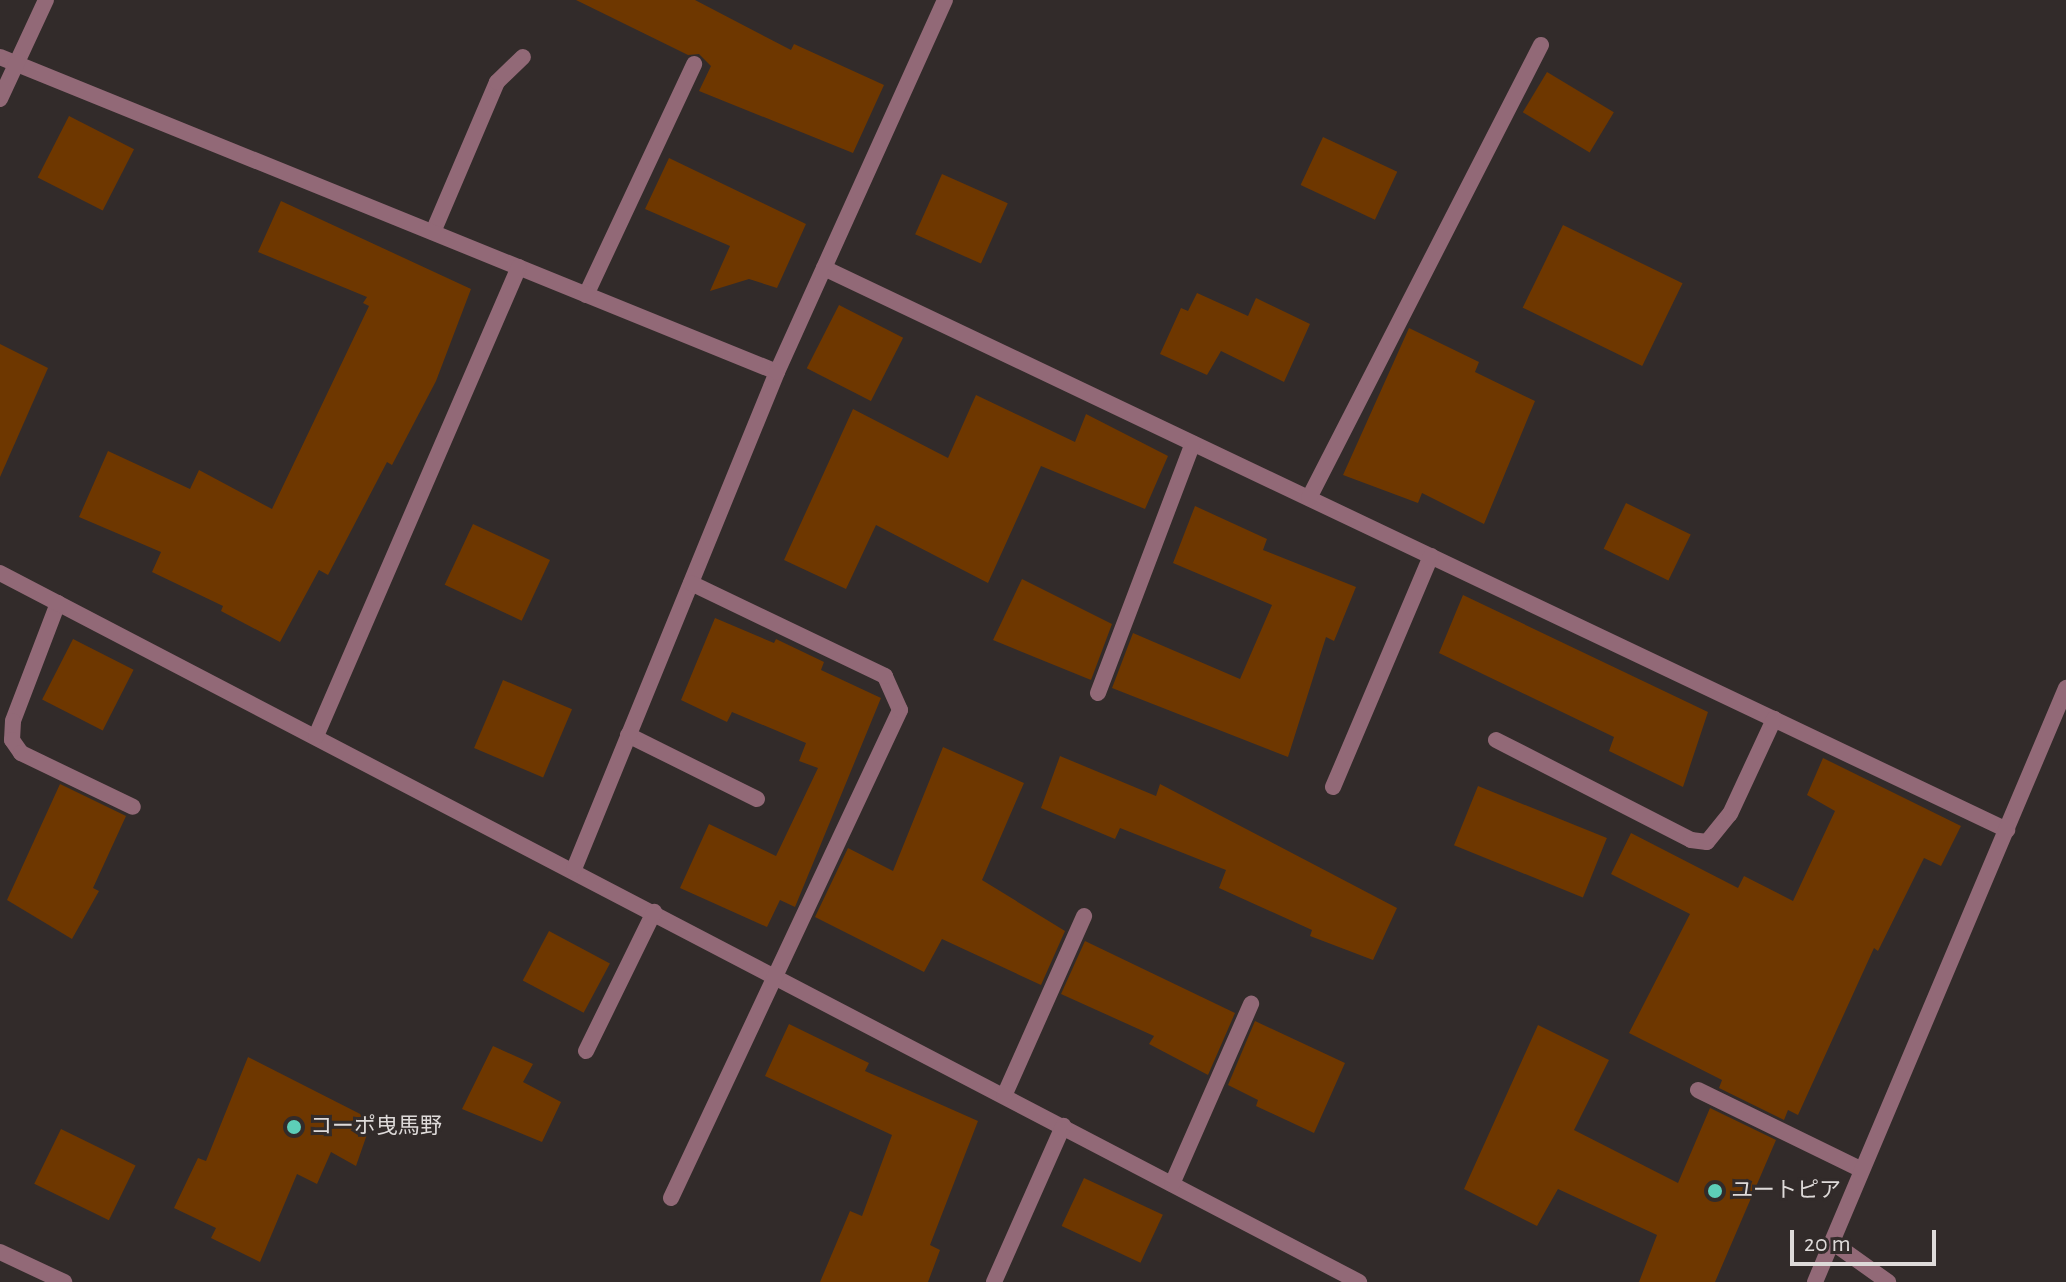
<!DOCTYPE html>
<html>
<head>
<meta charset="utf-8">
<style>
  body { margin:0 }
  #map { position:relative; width:2066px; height:1282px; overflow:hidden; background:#322b2a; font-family:"Alegreya Sans","Noto Sans JP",sans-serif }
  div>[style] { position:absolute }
  .building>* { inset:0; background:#6e3700; transform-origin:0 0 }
  .service>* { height:16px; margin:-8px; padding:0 8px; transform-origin:8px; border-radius:8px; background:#926977 }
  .minor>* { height:16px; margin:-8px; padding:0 8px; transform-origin:8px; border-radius:8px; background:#926977 }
  .tertiary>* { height:16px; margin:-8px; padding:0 8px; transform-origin:8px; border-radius:8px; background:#926977 }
  .dots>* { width:22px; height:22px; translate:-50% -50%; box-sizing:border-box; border:4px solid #322b2a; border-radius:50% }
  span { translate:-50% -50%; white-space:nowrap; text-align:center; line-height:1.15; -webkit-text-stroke:6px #322b2a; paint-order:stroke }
  .poi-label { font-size:22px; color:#dedad9 }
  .left { translate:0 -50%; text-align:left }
  .scale { position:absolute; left:1790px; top:1230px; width:146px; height:36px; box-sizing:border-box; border:4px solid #dedad9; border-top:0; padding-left:10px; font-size:24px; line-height:28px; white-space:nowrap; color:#dedad9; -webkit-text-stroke:6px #322b2a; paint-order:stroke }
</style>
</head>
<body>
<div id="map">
  <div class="building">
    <div style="clip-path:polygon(576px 0,695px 0,791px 50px,794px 44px,884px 85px,853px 153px,699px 91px,711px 66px,699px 54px,688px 55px)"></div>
    <div style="left:1547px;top:72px;width:78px;height:47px;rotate:31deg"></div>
    <div style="left:69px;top:116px;width:73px;height:69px;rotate:27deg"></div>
    <div style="left:1323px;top:137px;width:82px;height:53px;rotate:25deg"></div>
    <div style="clip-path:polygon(669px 158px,806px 224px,777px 288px,749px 279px,710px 291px,730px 246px,645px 209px)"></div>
    <div style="left:942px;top:174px;width:72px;height:66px;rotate:24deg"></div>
    <div style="clip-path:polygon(281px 201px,471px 289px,436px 381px,392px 465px,387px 462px,328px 575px,319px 570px,280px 642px,221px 611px,223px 606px,152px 572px,161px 552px,79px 517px,108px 451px,190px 489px,199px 470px,272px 509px,369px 306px,363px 303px,367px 297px,258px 252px)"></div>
    <div style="left:1563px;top:225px;width:133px;height:92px;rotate:26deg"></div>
    <div style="clip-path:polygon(1197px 293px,1248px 316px,1256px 298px,1310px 324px,1284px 382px,1221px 351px,1207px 375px,1160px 354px,1181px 308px,1188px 311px)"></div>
    <div style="left:839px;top:305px;width:72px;height:71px;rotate:27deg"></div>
    <div style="clip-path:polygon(1409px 328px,1479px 362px,1475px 372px,1535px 401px,1484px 524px,1422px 493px,1418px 503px,1343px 475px)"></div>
    <div style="clip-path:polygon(0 344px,48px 368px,0 477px)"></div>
    <div style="clip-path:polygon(976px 395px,1075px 442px,1086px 414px,1168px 456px,1145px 509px,1041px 466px,988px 583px,876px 525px,846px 589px,784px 560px,853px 409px,948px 458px)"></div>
    <div style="left:1626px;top:503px;width:72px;height:51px;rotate:26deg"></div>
    <div style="clip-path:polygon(1195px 506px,1267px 539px,1263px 550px,1356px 587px,1334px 641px,1326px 637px,1288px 757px,1112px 688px,1133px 633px,1240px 679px,1272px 605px,1173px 563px)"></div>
    <div style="left:473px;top:524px;width:85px;height:67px;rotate:25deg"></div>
    <div style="clip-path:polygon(1022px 579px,1112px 624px,1091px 680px,993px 640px)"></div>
    <div style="clip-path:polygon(1463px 595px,1708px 712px,1683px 787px,1609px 751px,1614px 737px,1439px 653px)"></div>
    <div style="clip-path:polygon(715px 618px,774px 643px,776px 639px,824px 662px,821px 670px,881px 698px,795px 907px,780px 900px,767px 927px,680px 888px,709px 824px,776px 856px,818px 768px,799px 761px,806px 743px,732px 712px,727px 722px,681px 700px)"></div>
    <div style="left:73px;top:639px;width:68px;height:68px;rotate:27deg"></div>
    <div style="left:503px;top:680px;width:75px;height:74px;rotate:23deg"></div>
    <div style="clip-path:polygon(943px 747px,1024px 783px,982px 880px,1065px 931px,1041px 985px,942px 939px,924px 972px,815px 917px,848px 848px,893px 871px)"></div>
    <div style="clip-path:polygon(1060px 756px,1156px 796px,1160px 784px,1397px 908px,1373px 960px,1310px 936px,1312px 930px,1219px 888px,1226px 870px,1120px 828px,1115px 839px,1041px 808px)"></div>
    <div style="clip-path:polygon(1823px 758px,1961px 826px,1941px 866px,1924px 858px,1878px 951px,1874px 948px,1798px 1115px,1788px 1110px,1784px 1120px,1719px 1088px,1722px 1080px,1629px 1033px,1690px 914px,1611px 874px,1631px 833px,1738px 888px,1744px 876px,1793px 901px,1835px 811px,1807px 795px)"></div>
    <div style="clip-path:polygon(60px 784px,126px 816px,93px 888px,99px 891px,72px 939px,7px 900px)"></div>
    <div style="left:1478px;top:786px;width:139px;height:64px;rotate:22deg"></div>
    <div style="left:549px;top:931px;width:69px;height:56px;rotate:28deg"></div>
    <div style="clip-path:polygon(1085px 941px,1235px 1013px,1208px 1075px,1149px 1044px,1154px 1036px,1061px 994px)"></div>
    <div style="clip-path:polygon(1255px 1021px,1345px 1063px,1314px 1133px,1256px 1106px,1258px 1100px,1228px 1085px)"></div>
    <div style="clip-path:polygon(789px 1024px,869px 1063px,865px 1071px,978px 1121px,930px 1245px,940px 1250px,928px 1282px,820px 1282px,850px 1211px,862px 1216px,892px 1135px,765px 1076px)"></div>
    <div style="clip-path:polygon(1538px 1025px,1609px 1060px,1574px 1130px,1678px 1183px,1710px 1108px,1776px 1140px,1715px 1282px,1639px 1282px,1657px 1235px,1558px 1189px,1537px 1226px,1464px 1189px)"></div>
    <div style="clip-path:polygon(493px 1046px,533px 1064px,523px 1082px,561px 1102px,542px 1142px,462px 1109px)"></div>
    <div style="clip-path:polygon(248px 1057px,372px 1120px,356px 1166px,331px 1152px,317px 1184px,297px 1174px,260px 1262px,211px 1238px,216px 1228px,174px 1208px,198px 1158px,206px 1161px)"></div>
    <div style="left:61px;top:1129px;width:83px;height:61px;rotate:26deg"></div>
    <div style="left:1084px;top:1178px;width:87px;height:53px;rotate:25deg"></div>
  </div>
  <div class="service">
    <div style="left:433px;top:232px;width:163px;rotate:-66.9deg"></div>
    <div style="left:497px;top:82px;width:36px;rotate:-44deg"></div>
    <div style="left:586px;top:295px;width:255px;rotate:-64.9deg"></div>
    <div style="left:58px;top:603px;width:126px;rotate:110.9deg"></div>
    <div style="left:13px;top:721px;width:19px;rotate:93deg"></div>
    <div style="left:12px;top:740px;width:16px;rotate:55deg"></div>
    <div style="left:21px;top:753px;width:124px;rotate:25.7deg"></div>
  </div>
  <div class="minor">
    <div style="left:0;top:57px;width:838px;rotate:22.07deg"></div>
    <div style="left:0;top:99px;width:109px;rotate:-65.1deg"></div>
    <div style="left:824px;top:268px;width:1310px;rotate:25.41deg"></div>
    <div style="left:1309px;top:498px;width:509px;rotate:-62.88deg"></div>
    <div style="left:0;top:573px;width:1533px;rotate:27.55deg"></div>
    <div style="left:1098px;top:693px;width:267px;rotate:-69.2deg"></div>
    <div style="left:628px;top:735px;width:144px;rotate:26.4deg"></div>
    <div style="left:316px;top:736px;width:511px;rotate:-66.6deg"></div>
    <div style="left:1496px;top:740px;width:219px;rotate:27.1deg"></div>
    <div style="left:1691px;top:840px;width:16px;rotate:7deg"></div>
    <div style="left:1707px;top:842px;width:36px;rotate:-51deg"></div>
    <div style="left:1730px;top:814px;width:105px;rotate:-65.1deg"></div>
    <div style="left:1333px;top:787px;width:251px;rotate:-67deg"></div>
    <div style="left:574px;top:869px;width:537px;rotate:-67.78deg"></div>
    <div style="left:777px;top:372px;width:408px;rotate:-65.7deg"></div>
    <div style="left:586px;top:1051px;width:155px;rotate:-63.9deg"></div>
    <div style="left:1698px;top:1090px;width:182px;rotate:26deg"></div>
    <div style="left:1004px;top:1096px;width:197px;rotate:-66deg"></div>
    <div style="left:1172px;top:1184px;width:197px;rotate:-66.3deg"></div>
    <div style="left:671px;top:1198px;width:539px;rotate:-64.86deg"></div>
    <div style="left:900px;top:710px;width:37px;rotate:-114deg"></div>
    <div style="left:885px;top:676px;width:215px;rotate:-154.4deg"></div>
    <div style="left:1832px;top:1242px;width:69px;rotate:35.5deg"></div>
    <div style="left:0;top:1252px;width:71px;rotate:25.1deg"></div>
    <div style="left:994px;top:1282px;width:171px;rotate:-66.1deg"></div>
  </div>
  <div class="tertiary">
    <div style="left:1815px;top:1282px;width:645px;rotate:-67.09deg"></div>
  </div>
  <div class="dots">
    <div style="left:294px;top:1127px;background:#5dceb8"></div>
    <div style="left:1715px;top:1191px;background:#5dceb8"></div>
  </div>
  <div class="poi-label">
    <span class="left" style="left:310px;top:1127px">コーポ曳馬野</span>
    <span class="left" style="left:1731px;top:1191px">ユートピア</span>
  </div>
  <div class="scale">20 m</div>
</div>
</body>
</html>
